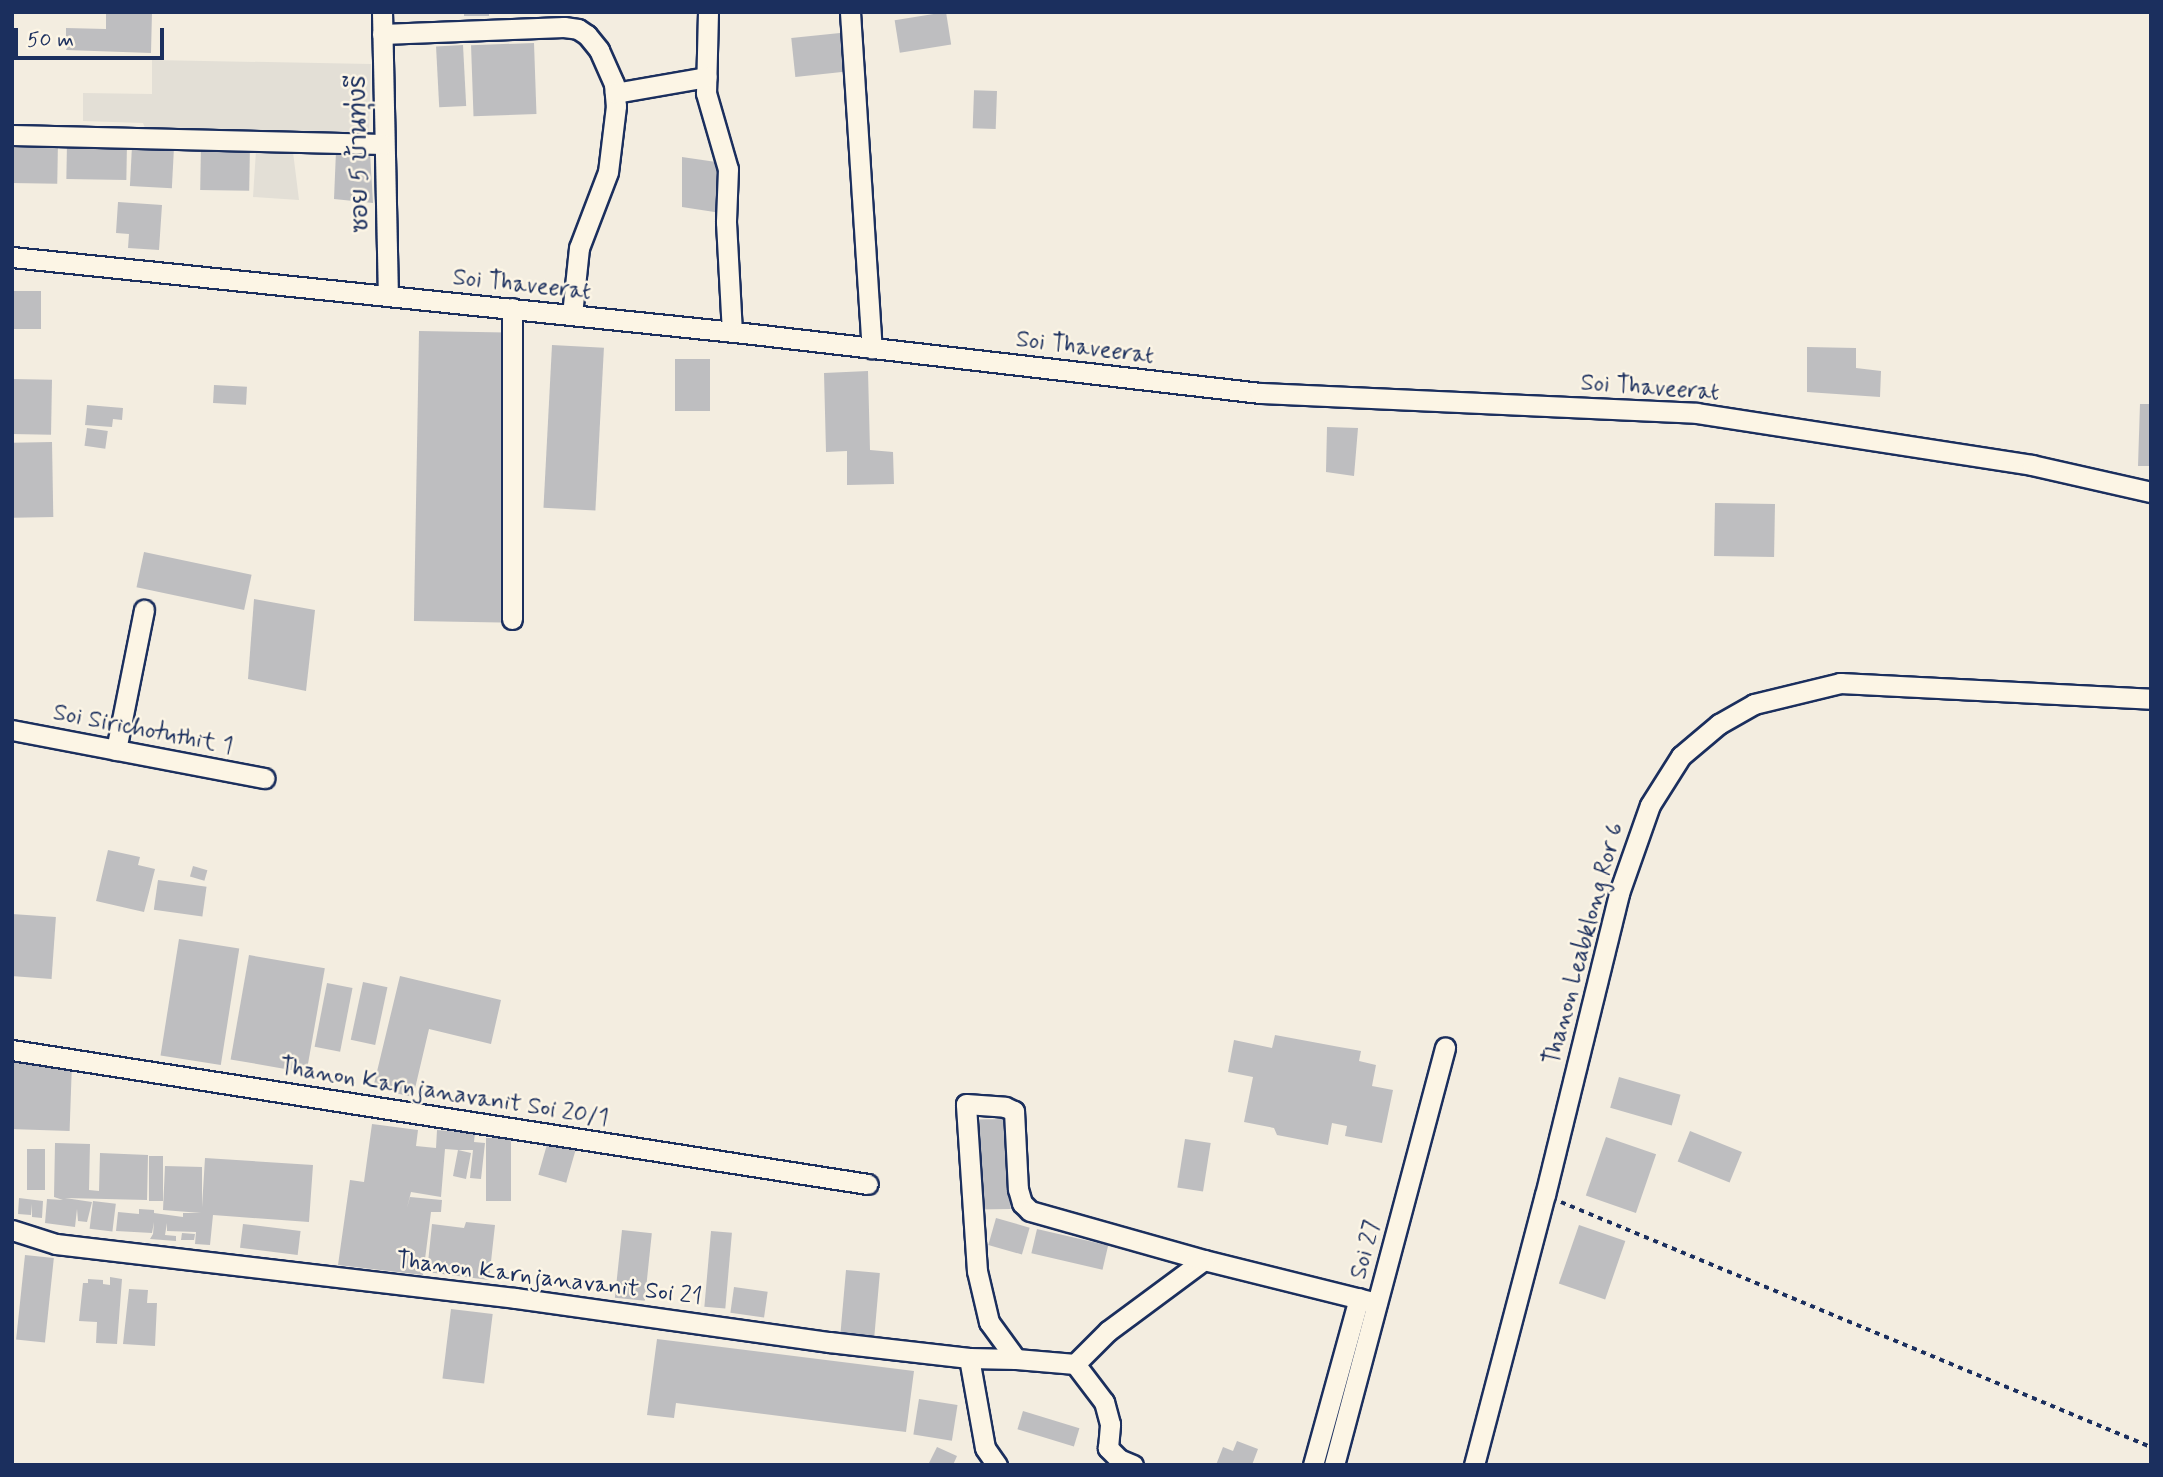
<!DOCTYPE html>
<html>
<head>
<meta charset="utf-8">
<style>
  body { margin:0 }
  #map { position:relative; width:2163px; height:1477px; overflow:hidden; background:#f3ede0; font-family:Mynerve,"Playpen Sans Thai",sans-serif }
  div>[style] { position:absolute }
  .built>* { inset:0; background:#e3dfd6 }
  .building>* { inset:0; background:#bebec0; transform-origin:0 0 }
  .path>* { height:3.5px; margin-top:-1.75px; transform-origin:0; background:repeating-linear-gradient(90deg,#1b2f5e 0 5px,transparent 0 10px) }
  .roads { filter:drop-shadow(2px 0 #1b2f5e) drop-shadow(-2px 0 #1b2f5e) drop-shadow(0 2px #1b2f5e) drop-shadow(0 -2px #1b2f5e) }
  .minor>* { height:19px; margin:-9.5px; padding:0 9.5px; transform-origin:9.5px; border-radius:9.5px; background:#fcf5e5 }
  span { translate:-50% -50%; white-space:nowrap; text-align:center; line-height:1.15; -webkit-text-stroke:5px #fcf5e5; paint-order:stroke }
  .street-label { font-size:24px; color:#1b2f5e }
  .frame { position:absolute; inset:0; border:14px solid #1b2f5e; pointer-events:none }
  .scale { position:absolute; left:14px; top:28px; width:150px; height:32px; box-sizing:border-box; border:4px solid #1b2f5e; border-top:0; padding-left:9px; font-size:21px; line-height:24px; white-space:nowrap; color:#1b2f5e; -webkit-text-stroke:5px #fcf5e5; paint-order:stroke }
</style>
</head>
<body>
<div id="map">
  <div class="built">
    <div style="clip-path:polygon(152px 60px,371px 64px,369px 137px,147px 133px,143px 123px,83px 121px,83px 93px,152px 94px)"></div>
    <div style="clip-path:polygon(256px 150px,293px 152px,299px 200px,253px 197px)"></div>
  </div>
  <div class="building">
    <div style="clip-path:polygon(106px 12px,152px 12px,151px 53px,66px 50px,66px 28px,106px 29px)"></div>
    <div style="left:464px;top:12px;width:25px;height:4px"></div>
    <div style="left:946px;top:12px;width:33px;height:52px;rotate:81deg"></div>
    <div style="left:840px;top:33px;width:39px;height:49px;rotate:84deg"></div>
    <div style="left:534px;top:43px;width:71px;height:63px;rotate:88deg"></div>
    <div style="left:463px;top:45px;width:61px;height:27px;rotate:87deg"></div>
    <div style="left:997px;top:91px;width:38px;height:23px;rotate:92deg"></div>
    <div style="left:12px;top:140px;width:46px;height:43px;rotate:1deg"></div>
    <div style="left:67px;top:142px;width:60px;height:37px;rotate:1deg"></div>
    <div style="left:201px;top:144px;width:49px;height:46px;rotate:1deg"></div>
    <div style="left:132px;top:146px;width:42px;height:40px;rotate:3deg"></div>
    <div style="clip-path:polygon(336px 151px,370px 153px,373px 203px,334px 199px)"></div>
    <div style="clip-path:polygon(682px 157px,723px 163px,721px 213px,682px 207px)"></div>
    <div style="clip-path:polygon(118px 202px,162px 205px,159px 250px,128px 248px,129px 234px,116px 233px)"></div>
    <div style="left:12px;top:291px;width:29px;height:38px"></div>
    <div style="left:419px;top:331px;width:87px;height:290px;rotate:1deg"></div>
    <div style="left:552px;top:345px;width:52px;height:163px;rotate:3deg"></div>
    <div style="clip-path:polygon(1807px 347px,1856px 348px,1856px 368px,1881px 371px,1880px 397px,1807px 392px)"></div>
    <div style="left:675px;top:359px;width:35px;height:52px"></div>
    <div style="clip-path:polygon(868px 371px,870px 450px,893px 452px,894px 484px,847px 485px,847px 451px,826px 452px,824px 373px)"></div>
    <div style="left:12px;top:379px;width:40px;height:55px;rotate:1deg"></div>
    <div style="left:214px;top:385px;width:33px;height:18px;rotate:3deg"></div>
    <div style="clip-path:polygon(2140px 404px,2151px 404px,2151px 466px,2138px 466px)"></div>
    <div style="clip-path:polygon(87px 405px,123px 408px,122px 420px,113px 419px,112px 427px,85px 425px)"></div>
    <div style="clip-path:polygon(1327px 427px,1358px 428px,1354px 476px,1326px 472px)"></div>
    <div style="left:87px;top:428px;width:21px;height:18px;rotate:8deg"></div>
    <div style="left:52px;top:442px;width:75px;height:40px;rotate:89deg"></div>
    <div style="left:1715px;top:503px;width:60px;height:53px;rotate:1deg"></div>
    <div style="left:144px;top:552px;width:110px;height:36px;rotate:12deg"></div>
    <div style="clip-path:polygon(254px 599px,315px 610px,306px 691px,248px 679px)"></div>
    <div style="clip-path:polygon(108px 850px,140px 857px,138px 865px,155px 869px,144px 912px,96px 901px)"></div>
    <div style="left:193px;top:866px;width:15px;height:11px;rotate:16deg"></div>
    <div style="left:158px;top:880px;width:49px;height:30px;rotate:8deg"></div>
    <div style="left:12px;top:914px;width:44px;height:62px;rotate:4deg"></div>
    <div style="left:179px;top:939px;width:61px;height:118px;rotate:9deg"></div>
    <div style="left:249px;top:955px;width:77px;height:106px;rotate:10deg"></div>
    <div style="clip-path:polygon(400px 976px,501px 1000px,491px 1044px,429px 1029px,413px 1097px,373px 1088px)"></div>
    <div style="left:363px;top:982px;width:25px;height:59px;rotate:12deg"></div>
    <div style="left:327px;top:983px;width:26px;height:65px;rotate:11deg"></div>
    <div style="clip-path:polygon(1275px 1035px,1361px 1051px,1359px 1061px,1376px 1065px,1372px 1086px,1393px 1090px,1382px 1143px,1345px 1136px,1347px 1126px,1332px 1123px,1328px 1145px,1277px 1135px,1274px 1128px,1244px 1122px,1253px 1077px,1228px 1072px,1234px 1040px,1272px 1048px)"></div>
    <div style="left:12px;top:1061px;width:60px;height:68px;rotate:2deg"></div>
    <div style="left:1619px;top:1077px;width:64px;height:32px;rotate:16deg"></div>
    <div style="left:1009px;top:1119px;width:90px;height:35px;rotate:89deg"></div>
    <div style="clip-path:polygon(372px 1124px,418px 1130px,416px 1146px,436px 1148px,437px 1130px,475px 1133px,474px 1142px,485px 1143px,481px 1179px,470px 1178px,473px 1150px,458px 1150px,471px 1153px,466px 1179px,453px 1176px,458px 1150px,445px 1149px,441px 1197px,411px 1192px,407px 1208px,410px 1197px,442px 1200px,441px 1212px,431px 1212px,423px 1275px,338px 1265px,350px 1180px,364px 1182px)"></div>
    <div style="left:1690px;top:1131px;width:56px;height:33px;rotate:22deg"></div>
    <div style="left:1606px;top:1137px;width:53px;height:62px;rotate:19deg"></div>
    <div style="left:486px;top:1138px;width:25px;height:63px"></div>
    <div style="left:1185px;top:1139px;width:26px;height:49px;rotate:9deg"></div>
    <div style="left:548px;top:1141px;width:29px;height:35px;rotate:16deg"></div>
    <div style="clip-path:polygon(55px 1143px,90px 1144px,89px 1190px,99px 1191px,100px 1153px,148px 1155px,147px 1200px,65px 1198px,92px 1202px,87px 1222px,78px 1221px,77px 1209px,75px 1227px,45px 1223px,47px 1199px,63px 1200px,54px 1197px)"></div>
    <div style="left:27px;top:1149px;width:18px;height:41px"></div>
    <div style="left:149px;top:1156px;width:14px;height:45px"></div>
    <div style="clip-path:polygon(205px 1158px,313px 1165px,309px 1222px,213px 1215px,210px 1245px,195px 1244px,196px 1232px,167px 1231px,167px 1223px,165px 1235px,176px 1236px,176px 1241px,150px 1239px,153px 1234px,154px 1222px,152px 1233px,116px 1231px,118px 1212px,139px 1214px,139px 1209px,154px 1210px,154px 1213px,183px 1217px,183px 1213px,201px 1213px,163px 1210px,165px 1166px,202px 1167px,202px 1207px)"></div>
    <div style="clip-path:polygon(19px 1198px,43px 1201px,42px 1218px,32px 1217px,32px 1204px,31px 1215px,18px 1214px)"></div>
    <div style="left:93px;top:1201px;width:23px;height:28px;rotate:7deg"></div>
    <div style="left:996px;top:1218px;width:35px;height:28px;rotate:16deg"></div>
    <div style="clip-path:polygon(466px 1222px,495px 1225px,489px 1280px,427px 1272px,432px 1224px,464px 1228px)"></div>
    <div style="left:243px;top:1224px;width:58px;height:24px;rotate:7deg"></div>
    <div style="left:1579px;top:1225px;width:49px;height:62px;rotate:19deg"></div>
    <div style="left:1037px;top:1229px;width:73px;height:25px;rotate:13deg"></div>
    <div style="left:622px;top:1230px;width:30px;height:68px;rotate:6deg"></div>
    <div style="left:711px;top:1231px;width:21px;height:76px;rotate:5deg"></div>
    <div style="clip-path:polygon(182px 1233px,195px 1234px,194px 1240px,181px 1240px)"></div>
    <div style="left:25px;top:1255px;width:29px;height:85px;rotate:6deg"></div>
    <div style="left:846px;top:1270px;width:34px;height:67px;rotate:5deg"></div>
    <div style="clip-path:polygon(110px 1277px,122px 1279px,117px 1344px,96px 1343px,97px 1322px,79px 1321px,83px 1283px,88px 1283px,88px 1279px,103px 1280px,103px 1284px,110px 1285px)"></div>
    <div style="left:734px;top:1287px;width:34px;height:26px;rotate:8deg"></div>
    <div style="clip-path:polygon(129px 1289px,148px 1290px,147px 1303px,157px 1303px,155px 1346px,123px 1344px)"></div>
    <div style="left:451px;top:1309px;width:42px;height:70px;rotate:7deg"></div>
    <div style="clip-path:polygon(657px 1339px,914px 1371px,906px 1432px,676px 1403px,674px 1418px,647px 1415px)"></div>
    <div style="left:919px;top:1399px;width:39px;height:36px;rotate:9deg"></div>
    <div style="left:1023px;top:1411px;width:59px;height:19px;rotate:17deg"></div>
    <div style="clip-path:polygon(1237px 1441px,1258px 1449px,1252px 1465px,1216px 1465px,1223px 1447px,1233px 1451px)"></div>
    <div style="clip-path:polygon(937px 1447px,957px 1456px,953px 1465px,928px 1465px)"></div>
  </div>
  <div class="path">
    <div style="left:1561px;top:1202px;width:639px;rotate:22.55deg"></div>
  </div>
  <div class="roads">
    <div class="minor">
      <div style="left:382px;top:12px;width:282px;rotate:88.8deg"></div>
      <div style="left:708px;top:12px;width:81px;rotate:91.4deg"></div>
      <div style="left:706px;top:93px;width:79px;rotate:73.9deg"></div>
      <div style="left:728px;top:169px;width:53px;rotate:92.2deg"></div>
      <div style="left:726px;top:222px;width:110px;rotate:86.9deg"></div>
      <div style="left:850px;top:12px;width:337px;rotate:86.3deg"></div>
      <div style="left:382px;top:34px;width:182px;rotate:-2.2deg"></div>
      <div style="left:564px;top:27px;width:14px;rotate:8deg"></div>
      <div style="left:578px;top:29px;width:11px;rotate:34deg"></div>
      <div style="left:587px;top:35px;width:19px;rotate:51deg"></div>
      <div style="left:599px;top:50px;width:37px;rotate:66deg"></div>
      <div style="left:614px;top:84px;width:22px;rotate:85deg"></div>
      <div style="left:616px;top:106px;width:66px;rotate:96.9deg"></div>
      <div style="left:608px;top:172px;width:81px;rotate:110.9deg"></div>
      <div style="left:579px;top:248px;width:67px;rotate:96deg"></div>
      <div style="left:615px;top:93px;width:93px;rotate:-9.9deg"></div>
      <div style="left:12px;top:135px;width:372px;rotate:1.4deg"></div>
      <div style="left:12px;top:257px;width:736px;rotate:5.93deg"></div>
      <div style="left:744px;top:333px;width:519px;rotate:6.63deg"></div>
      <div style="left:1260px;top:393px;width:437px;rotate:2.6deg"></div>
      <div style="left:1697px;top:413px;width:339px;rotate:8.8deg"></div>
      <div style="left:2032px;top:465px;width:122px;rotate:12.8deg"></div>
      <div style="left:512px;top:619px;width:311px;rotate:-90deg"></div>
      <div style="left:12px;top:730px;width:257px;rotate:10.8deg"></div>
      <div style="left:116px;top:750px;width:143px;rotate:-78.7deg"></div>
      <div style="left:12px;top:1050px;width:866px;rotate:8.9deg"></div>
      <div style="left:12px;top:1230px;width:46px;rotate:17.7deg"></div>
      <div style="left:56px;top:1244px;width:462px;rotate:6.7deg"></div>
      <div style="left:515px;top:1298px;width:317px;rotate:8deg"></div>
      <div style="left:829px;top:1342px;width:141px;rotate:6.5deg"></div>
      <div style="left:969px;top:1358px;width:91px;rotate:79.9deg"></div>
      <div style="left:985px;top:1448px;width:21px;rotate:55deg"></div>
      <div style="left:969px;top:1358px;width:47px;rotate:1.2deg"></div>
      <div style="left:1075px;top:1364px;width:47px;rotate:-45deg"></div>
      <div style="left:1108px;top:1331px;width:119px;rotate:-36.5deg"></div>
      <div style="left:1204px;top:1260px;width:178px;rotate:14deg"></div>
      <div style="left:1133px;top:1465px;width:15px;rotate:-157deg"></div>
      <div style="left:1119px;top:1459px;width:16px;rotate:-135deg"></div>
      <div style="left:1108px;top:1448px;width:24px;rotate:-85deg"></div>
      <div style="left:1110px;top:1424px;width:23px;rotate:-105deg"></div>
      <div style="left:1104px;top:1402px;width:48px;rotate:-127.3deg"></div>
      <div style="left:1075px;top:1364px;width:59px;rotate:-175.2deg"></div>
      <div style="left:1016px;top:1359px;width:46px;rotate:-126.1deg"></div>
      <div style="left:989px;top:1322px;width:52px;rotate:-103.2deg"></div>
      <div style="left:977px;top:1271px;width:167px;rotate:-93.8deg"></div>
      <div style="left:966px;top:1104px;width:39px;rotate:4deg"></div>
      <div style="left:1005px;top:1107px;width:10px;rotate:24deg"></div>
      <div style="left:1014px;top:1111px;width:78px;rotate:87.1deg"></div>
      <div style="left:1018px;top:1189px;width:15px;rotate:74deg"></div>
      <div style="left:1022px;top:1203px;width:11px;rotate:45deg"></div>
      <div style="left:1030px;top:1211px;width:181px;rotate:15.7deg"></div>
      <div style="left:1313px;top:1465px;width:173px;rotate:-74.6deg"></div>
      <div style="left:1334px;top:1465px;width:432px;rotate:-75.1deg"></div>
      <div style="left:1474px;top:1465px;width:279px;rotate:-75.3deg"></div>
      <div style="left:1545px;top:1195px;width:311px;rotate:-76.2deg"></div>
      <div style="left:1619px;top:893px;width:93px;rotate:-70.6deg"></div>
      <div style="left:1650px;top:805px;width:58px;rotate:-57.7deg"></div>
      <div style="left:1681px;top:756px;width:50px;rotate:-40.1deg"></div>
      <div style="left:1719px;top:724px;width:40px;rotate:-29.7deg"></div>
      <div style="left:1754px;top:704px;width:89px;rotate:-13.7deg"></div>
      <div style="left:1840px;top:683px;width:311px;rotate:2.9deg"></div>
    </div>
  </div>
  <div class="street-label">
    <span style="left:360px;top:154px;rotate:-91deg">ซอย 5 บ้านทุ่งรี</span>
    <span style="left:522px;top:285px;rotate:6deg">Soi Thaveerat</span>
    <span style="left:1085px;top:348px;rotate:7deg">Soi Thaveerat</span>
    <span style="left:1650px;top:388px;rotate:4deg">Soi Thaveerat</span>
    <span style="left:143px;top:730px;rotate:11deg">Soi Sirichotuthit 1</span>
    <span style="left:1584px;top:944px;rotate:-75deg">Thanon Leabklong Ror 6</span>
    <span style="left:444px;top:1093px;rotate:9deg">Thanon Karnjanavanit Soi 20/1</span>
    <span style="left:1366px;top:1250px;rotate:-75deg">Soi 27</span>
    <span style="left:549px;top:1279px;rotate:7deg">Thanon Karnjanavanit Soi 21</span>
  </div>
  <div class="frame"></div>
  <div class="scale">50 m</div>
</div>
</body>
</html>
